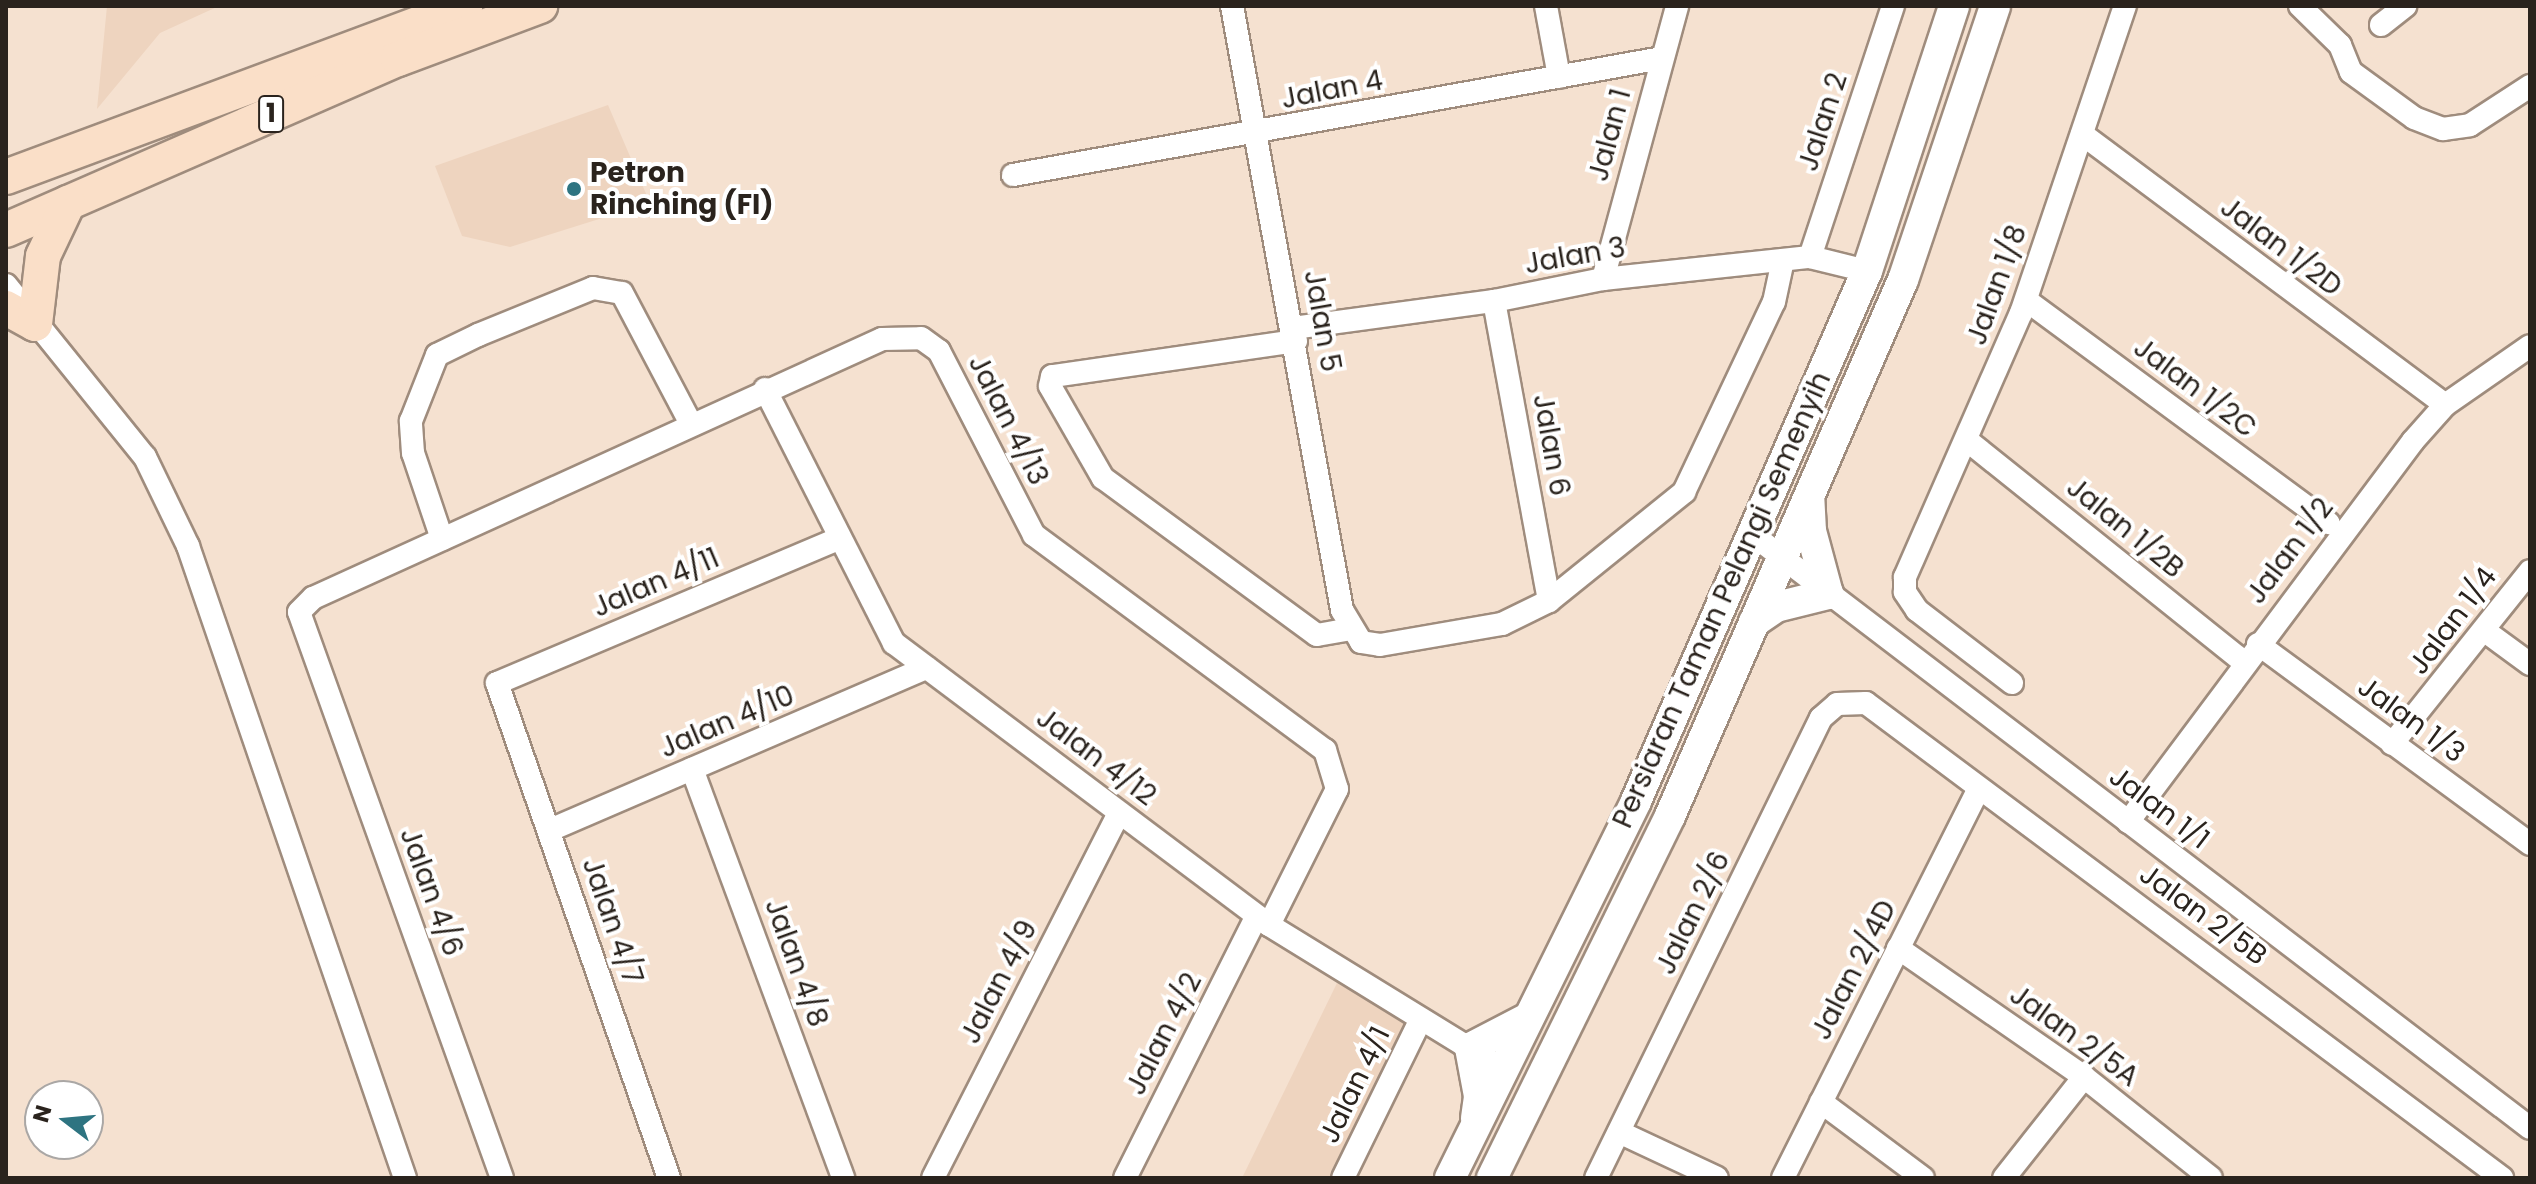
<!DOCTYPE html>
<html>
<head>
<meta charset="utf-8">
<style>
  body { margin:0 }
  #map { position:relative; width:2536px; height:1184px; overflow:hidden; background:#f5e1d0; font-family:Poppins,sans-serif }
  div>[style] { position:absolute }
  .built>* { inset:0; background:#eed4bf }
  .roads { filter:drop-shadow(2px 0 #9f8c7d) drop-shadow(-2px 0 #9f8c7d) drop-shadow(0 2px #9f8c7d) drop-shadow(0 -2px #9f8c7d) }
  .street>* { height:22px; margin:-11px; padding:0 11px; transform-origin:11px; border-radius:11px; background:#fff }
  .secondary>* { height:30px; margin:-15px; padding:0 15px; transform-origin:15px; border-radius:15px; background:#fff }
  .primary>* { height:34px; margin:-17px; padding:0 17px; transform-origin:17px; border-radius:17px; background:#fadfc8 }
  .dots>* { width:22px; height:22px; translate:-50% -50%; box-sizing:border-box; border:4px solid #fff; border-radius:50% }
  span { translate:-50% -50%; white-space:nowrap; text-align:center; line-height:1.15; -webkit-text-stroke:8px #fff; paint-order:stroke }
  .shield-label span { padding:2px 6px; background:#fff; border:2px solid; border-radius:6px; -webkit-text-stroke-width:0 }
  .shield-label { font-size:26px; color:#2a231d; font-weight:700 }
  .street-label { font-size:28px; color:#2a231d }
  .poi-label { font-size:28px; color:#2a231d; font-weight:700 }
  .left { translate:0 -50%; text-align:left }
  .frame { position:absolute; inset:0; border:8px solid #2a231d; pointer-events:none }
  .north { position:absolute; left:24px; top:1080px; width:80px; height:80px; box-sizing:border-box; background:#fff; border:2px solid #aaa7a5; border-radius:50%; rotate:286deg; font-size:22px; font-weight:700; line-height:32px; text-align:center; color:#2a231d }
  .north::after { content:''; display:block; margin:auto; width:28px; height:36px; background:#2e7481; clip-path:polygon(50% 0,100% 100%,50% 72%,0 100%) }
</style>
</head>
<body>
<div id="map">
  <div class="built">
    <div style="clip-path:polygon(107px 6px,219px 6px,160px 33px,97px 109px)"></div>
    <div style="clip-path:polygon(608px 105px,650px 203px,510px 247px,462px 236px,435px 166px)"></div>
    <div style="clip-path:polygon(1337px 983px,1406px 1022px,1331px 1178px,1242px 1178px)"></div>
  </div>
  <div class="roads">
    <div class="street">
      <div style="left:1232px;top:6px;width:614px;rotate:79.68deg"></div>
      <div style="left:1342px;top:610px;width:37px;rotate:59deg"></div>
      <div style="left:1361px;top:642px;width:19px;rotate:9deg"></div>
      <div style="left:1380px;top:645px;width:124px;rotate:-9.8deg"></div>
      <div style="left:1502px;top:624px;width:52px;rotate:-26.1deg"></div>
      <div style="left:1549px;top:601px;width:174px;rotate:-38.9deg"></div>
      <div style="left:1684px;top:492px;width:210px;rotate:-64.7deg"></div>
      <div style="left:1774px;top:302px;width:43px;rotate:-77.9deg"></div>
      <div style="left:1546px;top:6px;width:72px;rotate:79.6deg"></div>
      <div style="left:2300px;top:6px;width:56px;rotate:44.3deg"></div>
      <div style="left:2340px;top:45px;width:29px;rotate:68deg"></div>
      <div style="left:2351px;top:72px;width:78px;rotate:36.1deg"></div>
      <div style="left:2414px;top:118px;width:31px;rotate:21deg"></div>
      <div style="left:2443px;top:129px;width:27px;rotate:-8deg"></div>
      <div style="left:2470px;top:125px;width:72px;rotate:-33deg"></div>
      <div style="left:2381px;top:25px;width:31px;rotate:-38deg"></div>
      <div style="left:2082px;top:134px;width:453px;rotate:36.7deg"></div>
      <div style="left:1013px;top:175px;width:659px;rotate:-10.22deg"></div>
      <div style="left:1810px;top:257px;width:264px;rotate:-71.7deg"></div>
      <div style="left:1603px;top:279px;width:283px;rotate:-74.8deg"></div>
      <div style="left:6px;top:285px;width:221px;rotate:51.1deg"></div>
      <div style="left:145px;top:457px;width:99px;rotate:64.2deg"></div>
      <div style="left:188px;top:546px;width:668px;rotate:71.05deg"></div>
      <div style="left:2026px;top:300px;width:376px;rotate:36.4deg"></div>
      <div style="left:1494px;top:301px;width:305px;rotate:79.6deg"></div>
      <div style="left:1293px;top:328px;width:203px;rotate:-7.7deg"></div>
      <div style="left:1494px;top:301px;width:111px;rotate:-11.4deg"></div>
      <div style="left:1603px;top:279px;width:208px;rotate:-6.1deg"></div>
      <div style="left:1810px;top:257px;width:59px;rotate:13.8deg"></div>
      <div style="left:1296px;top:341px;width:246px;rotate:171.8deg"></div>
      <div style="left:1052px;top:376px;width:10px;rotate:101deg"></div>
      <div style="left:1050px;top:386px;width:106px;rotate:60.1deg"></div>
      <div style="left:1103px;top:478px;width:265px;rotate:36.3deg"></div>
      <div style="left:1317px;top:635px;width:35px;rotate:-10deg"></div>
      <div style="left:765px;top:389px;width:285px;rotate:63.1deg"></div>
      <div style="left:894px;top:643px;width:469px;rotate:36.9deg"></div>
      <div style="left:1269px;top:925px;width:275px;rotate:31.6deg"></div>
      <div style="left:1968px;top:441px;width:354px;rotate:38.7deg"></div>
      <div style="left:1753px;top:535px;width:977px;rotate:37.35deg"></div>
      <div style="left:442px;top:539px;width:91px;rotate:-108.6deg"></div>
      <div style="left:413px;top:453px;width:32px;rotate:-94deg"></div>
      <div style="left:411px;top:421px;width:71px;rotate:-68.5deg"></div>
      <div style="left:437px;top:355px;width:46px;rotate:-26deg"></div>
      <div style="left:478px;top:335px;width:124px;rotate:-22.2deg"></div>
      <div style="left:593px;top:288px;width:29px;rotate:10deg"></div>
      <div style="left:622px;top:293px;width:146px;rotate:62.2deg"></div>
      <div style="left:2485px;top:631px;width:56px;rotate:36.3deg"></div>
      <div style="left:2258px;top:644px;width:338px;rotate:36.3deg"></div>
      <div style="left:2012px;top:683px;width:120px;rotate:-142.5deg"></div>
      <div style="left:1917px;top:610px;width:22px;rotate:-124deg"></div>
      <div style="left:1905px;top:592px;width:15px;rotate:-90deg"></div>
      <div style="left:1905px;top:577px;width:288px;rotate:-66.3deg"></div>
      <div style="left:2021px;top:313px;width:324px;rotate:-71.3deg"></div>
      <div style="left:2392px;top:744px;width:221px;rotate:-51.4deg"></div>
      <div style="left:692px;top:769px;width:436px;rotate:69.7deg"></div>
      <div style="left:2128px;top:822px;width:476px;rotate:-53.2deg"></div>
      <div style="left:2413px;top:441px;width:48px;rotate:-48.4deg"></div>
      <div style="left:2445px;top:405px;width:103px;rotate:-34.8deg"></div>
      <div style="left:550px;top:830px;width:410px;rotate:-23.3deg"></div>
      <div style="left:1898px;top:948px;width:226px;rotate:34.7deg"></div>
      <div style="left:2084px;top:1077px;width:162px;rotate:38.5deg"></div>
      <div style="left:1821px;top:1102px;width:127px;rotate:36.7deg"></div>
      <div style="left:1619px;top:1132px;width:108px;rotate:25.1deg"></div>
      <div style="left:502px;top:1178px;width:601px;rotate:-109.73deg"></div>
      <div style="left:299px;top:612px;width:20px;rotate:-45deg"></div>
      <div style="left:313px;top:598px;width:625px;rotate:-24.47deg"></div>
      <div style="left:882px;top:339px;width:39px;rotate:-1deg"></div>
      <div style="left:921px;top:338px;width:22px;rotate:36deg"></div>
      <div style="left:939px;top:351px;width:207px;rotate:62.7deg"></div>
      <div style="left:1034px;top:535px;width:362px;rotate:36.5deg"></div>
      <div style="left:1325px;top:750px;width:41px;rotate:72.9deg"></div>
      <div style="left:1337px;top:789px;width:152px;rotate:116.6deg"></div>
      <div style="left:669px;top:1178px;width:524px;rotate:-109.16deg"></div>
      <div style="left:497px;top:683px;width:370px;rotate:-22.9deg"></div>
      <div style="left:933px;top:1178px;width:410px;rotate:-63deg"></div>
      <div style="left:1125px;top:1178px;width:293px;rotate:-63.3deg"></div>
      <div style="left:1343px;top:1178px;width:177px;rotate:-63.9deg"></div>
      <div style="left:1596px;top:1178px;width:512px;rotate:-63.94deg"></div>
      <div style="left:1821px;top:718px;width:21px;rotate:-41deg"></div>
      <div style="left:1837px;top:704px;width:29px;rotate:-2deg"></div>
      <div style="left:1866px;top:703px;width:794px;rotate:36.75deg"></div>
      <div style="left:1783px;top:1178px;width:436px;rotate:-63.3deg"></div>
      <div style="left:2004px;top:1178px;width:129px;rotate:-51.6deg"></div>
    </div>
    <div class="secondary">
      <div style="left:1754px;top:622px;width:27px;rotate:-34deg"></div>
      <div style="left:1776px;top:607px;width:54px;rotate:-14deg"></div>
      <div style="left:1828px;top:594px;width:65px;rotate:-105.1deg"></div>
      <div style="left:1811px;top:531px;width:33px;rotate:-93deg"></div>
      <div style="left:1476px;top:1118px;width:22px;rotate:-82deg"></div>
      <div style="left:1479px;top:1096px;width:49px;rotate:-100.6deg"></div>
      <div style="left:1470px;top:1048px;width:65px;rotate:-27.3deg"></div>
      <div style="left:1450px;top:1178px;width:420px;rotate:-63.7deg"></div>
      <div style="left:1636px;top:801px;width:578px;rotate:-66.45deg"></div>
      <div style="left:1867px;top:271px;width:279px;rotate:-71.8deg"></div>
      <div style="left:1492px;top:1178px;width:403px;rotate:-63.8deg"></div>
      <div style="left:1670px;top:816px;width:584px;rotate:-66.51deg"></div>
      <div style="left:1903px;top:280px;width:289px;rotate:-71.4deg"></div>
    </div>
    <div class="primary">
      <div style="left:6px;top:177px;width:490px;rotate:-20.4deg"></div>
      <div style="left:6px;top:230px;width:428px;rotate:-23.6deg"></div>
      <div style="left:398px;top:59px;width:152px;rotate:-20.5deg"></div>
      <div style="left:6px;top:308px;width:33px;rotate:29deg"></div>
      <div style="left:35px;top:324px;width:68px;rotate:-83.3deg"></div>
      <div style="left:43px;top:256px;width:59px;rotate:-64.7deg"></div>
    </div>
  </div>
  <div class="dots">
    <div style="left:574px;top:189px;background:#2e7481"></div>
  </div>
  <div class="shield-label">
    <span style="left:271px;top:114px">1</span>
  </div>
  <div class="street-label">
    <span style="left:1332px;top:90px;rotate:-11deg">Jalan 4</span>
    <span style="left:1823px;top:122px;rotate:-72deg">Jalan 2</span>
    <span style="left:1610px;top:135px;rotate:-75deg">Jalan 1</span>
    <span style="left:2281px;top:247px;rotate:37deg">Jalan 1/2D</span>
    <span style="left:1575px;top:256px;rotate:-10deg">Jalan 3</span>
    <span style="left:1997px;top:285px;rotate:-70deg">Jalan 1/8</span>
    <span style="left:1322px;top:321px;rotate:80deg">Jalan 5</span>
    <span style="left:2195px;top:388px;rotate:37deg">Jalan 1/2C</span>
    <span style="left:1008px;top:420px;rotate:63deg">Jalan 4/13</span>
    <span style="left:1551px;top:445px;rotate:80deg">Jalan 6</span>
    <span style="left:2125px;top:528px;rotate:39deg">Jalan 1/2B</span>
    <span style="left:2290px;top:551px;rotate:-53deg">Jalan 1/2</span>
    <span style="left:656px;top:583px;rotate:-23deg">Jalan 4/11</span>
    <span style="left:1722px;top:600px;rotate:-66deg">Persiaran Taman Pelangi Semenyih</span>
    <span style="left:2453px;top:621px;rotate:-53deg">Jalan 1/4</span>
    <span style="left:2411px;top:720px;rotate:36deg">Jalan 1/3</span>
    <span style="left:727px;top:722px;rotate:-23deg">Jalan 4/10</span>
    <span style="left:1096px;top:757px;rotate:37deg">Jalan 4/12</span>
    <span style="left:2159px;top:808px;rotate:37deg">Jalan 1/1</span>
    <span style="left:431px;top:892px;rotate:70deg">Jalan 4/6</span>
    <span style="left:1693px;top:913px;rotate:-64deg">Jalan 2/6</span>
    <span style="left:2203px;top:915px;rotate:36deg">Jalan 2/5B</span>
    <span style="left:612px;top:921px;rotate:71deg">Jalan 4/7</span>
    <span style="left:796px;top:963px;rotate:70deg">Jalan 4/8</span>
    <span style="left:1854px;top:970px;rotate:-63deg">Jalan 2/4D</span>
    <span style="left:999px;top:982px;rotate:-63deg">Jalan 4/9</span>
    <span style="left:1164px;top:1034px;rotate:-63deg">Jalan 4/2</span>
    <span style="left:2074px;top:1036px;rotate:36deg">Jalan 2/5A</span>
    <span style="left:1355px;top:1085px;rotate:-64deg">Jalan 4/1</span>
  </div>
  <div class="poi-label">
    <span class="left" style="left:590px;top:189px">Petron<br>Rinching (FI)</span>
  </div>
  <div class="frame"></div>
  <div class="north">N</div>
</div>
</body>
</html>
